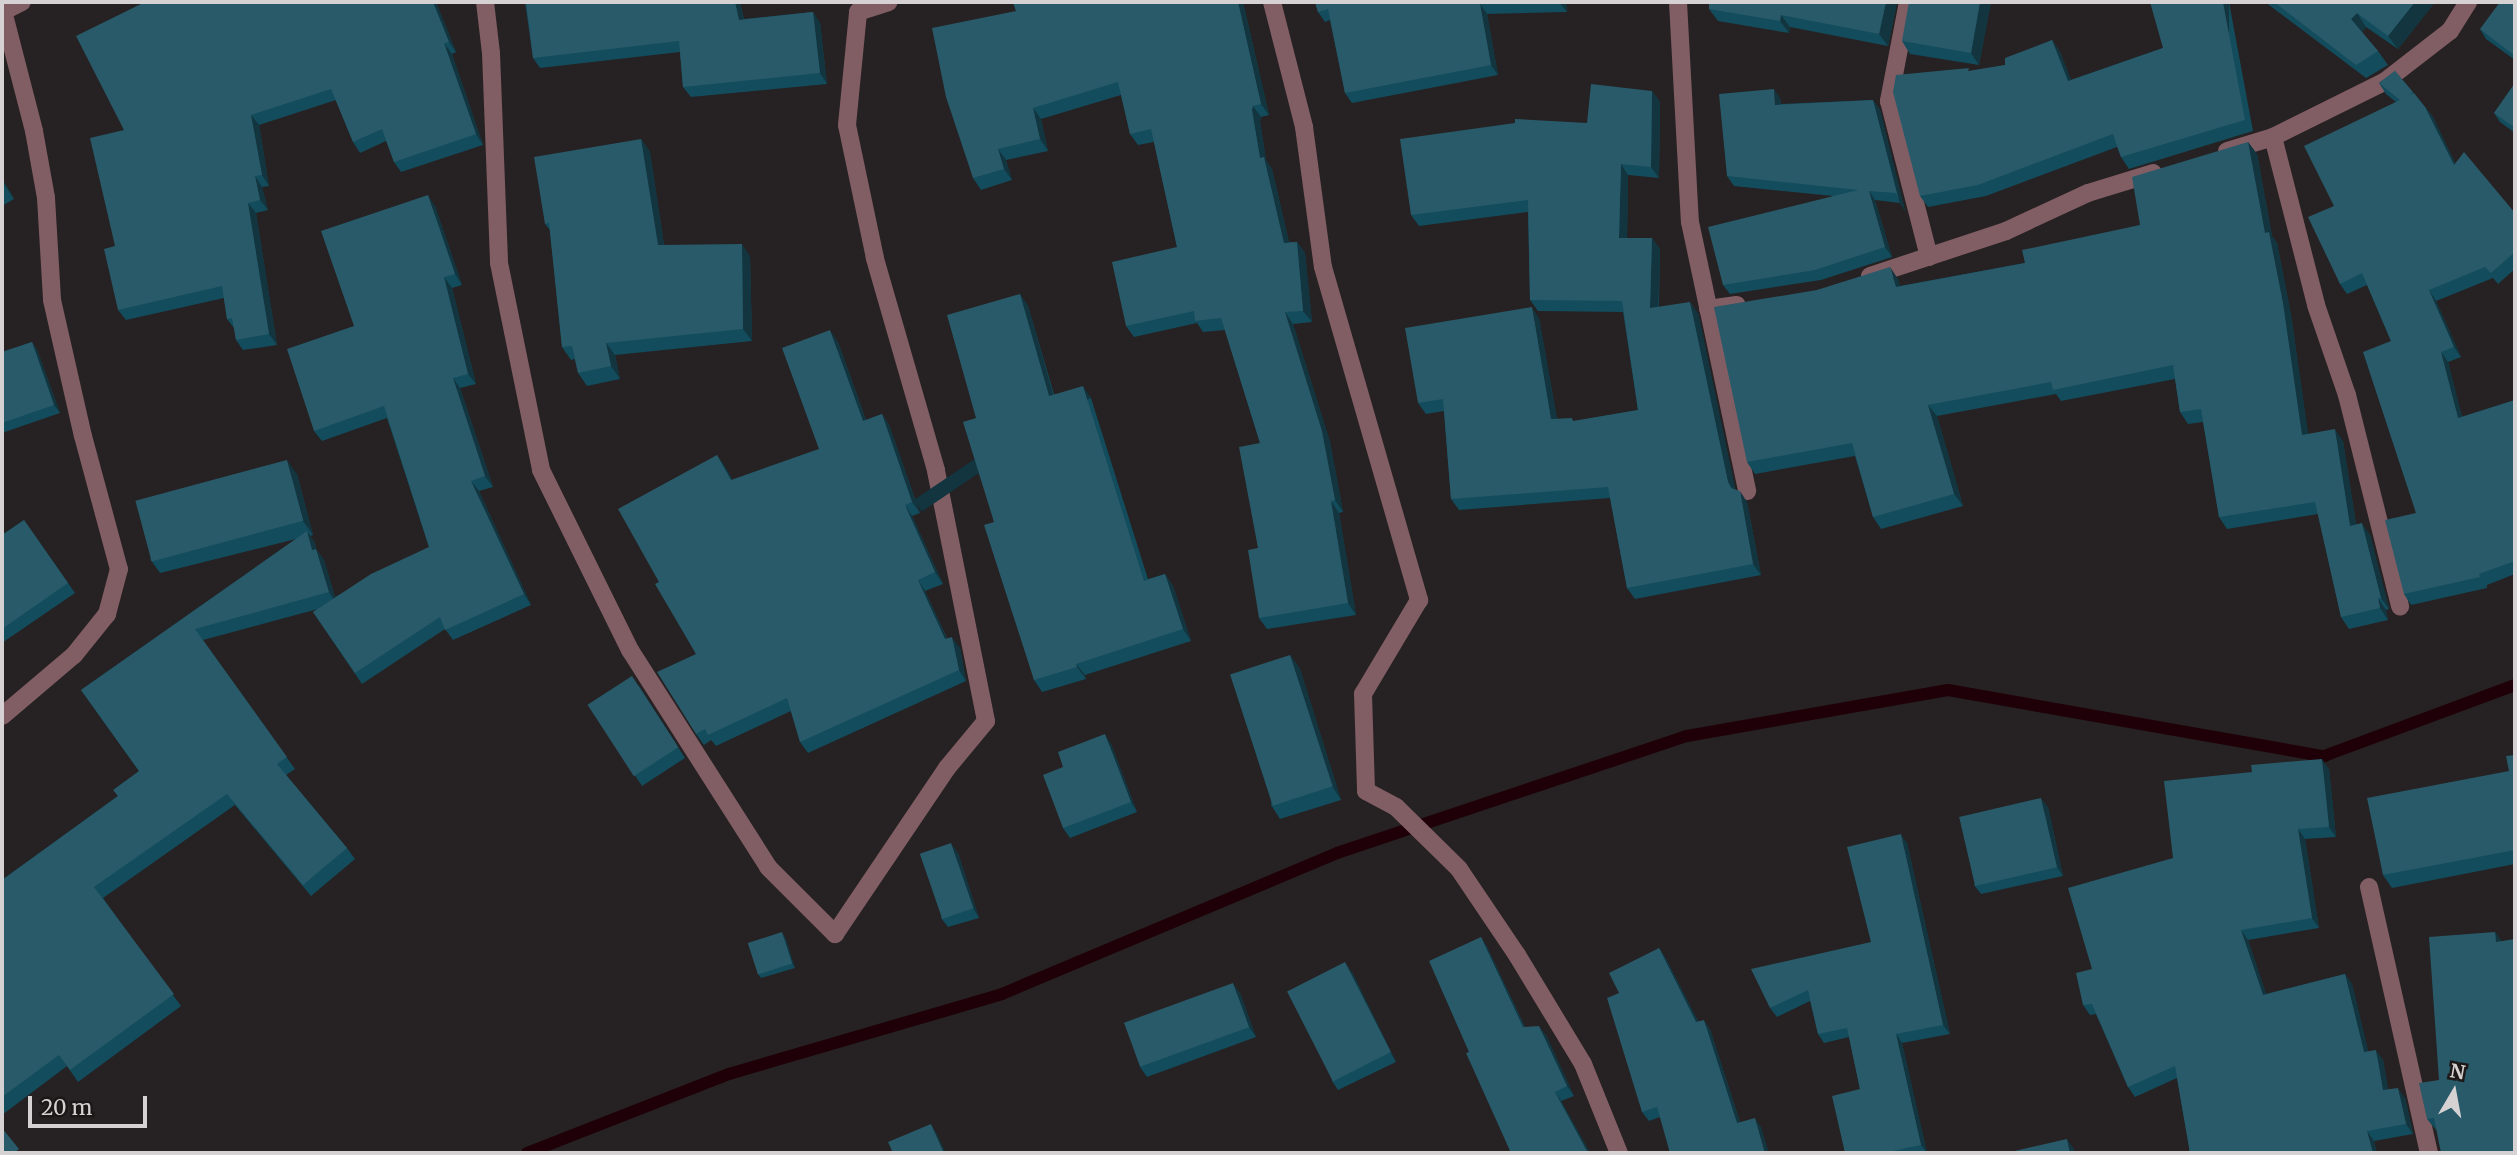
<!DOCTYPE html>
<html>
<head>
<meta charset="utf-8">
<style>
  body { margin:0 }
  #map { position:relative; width:2517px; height:1155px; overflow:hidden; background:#262122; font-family:Merriweather,serif }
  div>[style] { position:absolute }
  .stream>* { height:12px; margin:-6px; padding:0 6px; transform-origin:6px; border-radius:6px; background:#1f0008 }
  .minor>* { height:18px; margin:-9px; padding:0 9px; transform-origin:9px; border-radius:9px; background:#815d64 }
  .wall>* { inset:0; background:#134c5c }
  .shaded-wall>* { inset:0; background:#12353f; transform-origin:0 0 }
  .building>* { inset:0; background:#285a69; transform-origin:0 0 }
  span { translate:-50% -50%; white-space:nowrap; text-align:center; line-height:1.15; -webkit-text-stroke:7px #1c1818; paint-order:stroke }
  .frame { position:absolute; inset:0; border:4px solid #d6d2d3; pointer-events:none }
  .north { position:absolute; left:2419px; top:1057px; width:70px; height:70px; -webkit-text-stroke:5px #1c1818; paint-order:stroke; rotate:10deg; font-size:19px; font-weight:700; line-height:28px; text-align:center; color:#d6d2d3 }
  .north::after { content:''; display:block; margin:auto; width:24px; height:32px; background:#d6d2d3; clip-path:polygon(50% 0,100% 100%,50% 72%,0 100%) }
  .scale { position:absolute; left:28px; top:1096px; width:119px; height:32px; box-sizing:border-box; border:4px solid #d6d2d3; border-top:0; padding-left:9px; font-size:21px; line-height:24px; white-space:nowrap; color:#d6d2d3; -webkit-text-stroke:5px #1c1818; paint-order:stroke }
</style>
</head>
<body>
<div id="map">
  <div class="stream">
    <div style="left:527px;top:1153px;width:217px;rotate:-21.4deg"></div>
    <div style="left:729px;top:1074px;width:284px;rotate:-16.3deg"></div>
    <div style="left:1002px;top:994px;width:363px;rotate:-22.8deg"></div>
    <div style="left:1337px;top:853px;width:369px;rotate:-18.5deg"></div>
    <div style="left:1687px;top:736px;width:265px;rotate:-10deg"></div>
    <div style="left:1948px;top:690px;width:382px;rotate:10deg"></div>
    <div style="left:2324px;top:756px;width:204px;rotate:-20.4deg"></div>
  </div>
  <div class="minor">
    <div style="left:485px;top:2px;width:51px;rotate:83.3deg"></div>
    <div style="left:491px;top:53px;width:210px;rotate:87.8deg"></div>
    <div style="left:499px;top:263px;width:211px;rotate:78.5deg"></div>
    <div style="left:541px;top:470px;width:201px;rotate:63.7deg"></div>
    <div style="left:630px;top:650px;width:257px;rotate:57.5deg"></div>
    <div style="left:768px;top:867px;width:95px;rotate:45deg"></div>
    <div style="left:835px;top:934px;width:200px;rotate:-56deg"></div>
    <div style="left:947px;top:768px;width:61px;rotate:-50.3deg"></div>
    <div style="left:986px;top:721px;width:256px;rotate:-101.3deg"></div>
    <div style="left:936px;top:470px;width:221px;rotate:-106.1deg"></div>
    <div style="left:875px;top:258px;width:136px;rotate:-101.9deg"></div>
    <div style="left:847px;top:125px;width:114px;rotate:-84.4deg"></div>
    <div style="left:858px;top:12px;width:32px;rotate:-18deg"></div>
    <div style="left:1272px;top:2px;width:129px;rotate:75.6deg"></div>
    <div style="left:1304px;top:127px;width:141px;rotate:82.3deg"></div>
    <div style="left:1323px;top:267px;width:347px;rotate:73.9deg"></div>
    <div style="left:1419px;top:600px;width:109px;rotate:120.8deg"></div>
    <div style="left:1363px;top:694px;width:97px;rotate:88.2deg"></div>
    <div style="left:1366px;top:791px;width:34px;rotate:28deg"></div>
    <div style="left:1396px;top:807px;width:88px;rotate:44.5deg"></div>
    <div style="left:1459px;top:869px;width:104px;rotate:56deg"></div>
    <div style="left:1517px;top:955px;width:127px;rotate:58.8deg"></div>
    <div style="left:1583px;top:1064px;width:96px;rotate:68deg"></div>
    <div style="left:1678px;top:2px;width:220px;rotate:86.9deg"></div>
    <div style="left:1690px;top:222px;width:275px;rotate:78deg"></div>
    <div style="left:1908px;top:2px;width:101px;rotate:100.9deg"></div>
    <div style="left:1889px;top:101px;width:161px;rotate:75.6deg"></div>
    <div style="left:2px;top:7px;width:128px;rotate:75.5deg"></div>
    <div style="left:34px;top:131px;width:68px;rotate:79.8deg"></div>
    <div style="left:46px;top:198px;width:102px;rotate:86.6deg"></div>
    <div style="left:52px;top:300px;width:139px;rotate:77.2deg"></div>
    <div style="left:83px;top:436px;width:138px;rotate:74.9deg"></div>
    <div style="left:119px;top:569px;width:47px;rotate:104.9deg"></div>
    <div style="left:107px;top:614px;width:53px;rotate:128.8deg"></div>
    <div style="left:74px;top:655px;width:94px;rotate:139.7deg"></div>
    <div style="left:4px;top:11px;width:20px;rotate:-27deg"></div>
    <div style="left:2273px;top:137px;width:173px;rotate:75.6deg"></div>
    <div style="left:2316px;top:305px;width:95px;rotate:71deg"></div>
    <div style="left:2347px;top:395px;width:218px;rotate:75.9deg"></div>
    <div style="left:2227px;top:151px;width:48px;rotate:-16.9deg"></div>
    <div style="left:2273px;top:137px;width:124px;rotate:-26.4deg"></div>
    <div style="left:2384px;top:82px;width:83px;rotate:-37.7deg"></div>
    <div style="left:2450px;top:31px;width:34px;rotate:-58deg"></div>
    <div style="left:1870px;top:276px;width:143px;rotate:-18.3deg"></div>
    <div style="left:2006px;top:231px;width:90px;rotate:-24.9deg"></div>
    <div style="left:2088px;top:193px;width:68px;rotate:-17.1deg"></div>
    <div style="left:1708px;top:309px;width:29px;rotate:-8deg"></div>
    <div style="left:2369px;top:887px;width:273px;rotate:77.3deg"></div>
  </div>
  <div class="wall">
    <div style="clip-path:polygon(436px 2px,456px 52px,452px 54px,483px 145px,401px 172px,394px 162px,386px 141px,360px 153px,353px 142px,336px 100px,259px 125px,269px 186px,262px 187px,268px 210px,256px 213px,277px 345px,243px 350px,236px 340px,234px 328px,227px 319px,224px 298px,126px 320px,118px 310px,115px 246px,124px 130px)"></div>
    <div style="clip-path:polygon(525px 2px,740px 2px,744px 19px,813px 12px,820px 23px,827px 84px,691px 97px,683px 87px,680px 52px,540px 68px,533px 58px)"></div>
    <div style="clip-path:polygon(1013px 2px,1243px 2px,1269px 115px,1261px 117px,1260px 121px,1266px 160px,1272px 169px,1289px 242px,1297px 242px,1305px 253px,1312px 322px,1293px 324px,1330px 442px,1343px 512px,1339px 513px,1356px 615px,1267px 629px,1259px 618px,1258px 548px,1260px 443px,1225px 330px,1203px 332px,1197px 323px,1134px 337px,1126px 326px,1177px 247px,1154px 142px,1138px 145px,1130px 134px,1121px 95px,1041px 119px,1048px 151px,1006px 160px,1012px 180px,981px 190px,973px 178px,1016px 11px)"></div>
    <div style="clip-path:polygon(1315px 2px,1566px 2px,1567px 12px,1487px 14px,1498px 75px,1352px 103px,1345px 93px,1330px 20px,1325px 22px,1318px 12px)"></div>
    <div style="clip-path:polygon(1709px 2px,1897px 2px,1888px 46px,1790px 27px,1789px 33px,1718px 21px,1709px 9px)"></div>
    <div style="clip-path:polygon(1991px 2px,1979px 65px,1910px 54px,1902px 41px)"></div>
    <div style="clip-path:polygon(2229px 2px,2253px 131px,2129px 169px,2121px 157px,2117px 147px,1986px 196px,1928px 207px,1920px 196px,1971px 71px,2005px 65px,2052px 40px,2060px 52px,2071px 80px,2163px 48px)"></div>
    <div style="clip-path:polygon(2265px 2px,2435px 2px,2398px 49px,2366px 27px,2362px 32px,2378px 51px,2388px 65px,2366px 78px)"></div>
    <div style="clip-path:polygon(2515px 2px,2515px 60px,2486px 39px,2480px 29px)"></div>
    <div style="clip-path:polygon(2395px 71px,2425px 107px,2433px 117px,2455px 163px,2515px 213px,2515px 269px,2498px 284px,2493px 278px,2436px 301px,2461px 357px,2448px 362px,2462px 417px,2515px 400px,2515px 574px,2487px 585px,2487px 588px,2411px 605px,2404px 594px,2416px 513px,2391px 341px,2367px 285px,2347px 294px,2340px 284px,2334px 206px,2396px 102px,2386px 94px,2379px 83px)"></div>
    <div style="clip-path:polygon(2515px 83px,2515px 133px,2500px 122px,2494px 113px)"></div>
    <div style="clip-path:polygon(1652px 91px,1660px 102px,1659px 178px,1628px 175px,1627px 238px,1652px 238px,1660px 249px,1659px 307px,1698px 313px,1735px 489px,1747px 502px,1761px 575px,1635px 599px,1627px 588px,1610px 498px,1459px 510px,1451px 499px,1444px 411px,1426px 414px,1418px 403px,1539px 318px,1557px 419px,1575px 421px,1638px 410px,1623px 312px,1538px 311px,1530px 300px,1528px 212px,1419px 226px,1411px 215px,1587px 123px)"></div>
    <div style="clip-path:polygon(1780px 98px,1781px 104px,1873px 100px,1880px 110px,1905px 211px,1900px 203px,1875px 200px,1892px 257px,1821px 280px,1730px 294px,1723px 285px,1833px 196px,1734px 186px,1727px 176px)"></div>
    <div style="clip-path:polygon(641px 139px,650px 152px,664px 245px,750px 256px,752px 341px,615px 355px,620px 379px,587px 386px,578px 373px,575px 359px,571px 360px,562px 347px,550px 230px,545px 224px)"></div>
    <div style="clip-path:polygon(2248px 142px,2257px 154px,2272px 236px,2277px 243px,2291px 315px,2308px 434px,2343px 441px,2356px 524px,2370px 535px,2389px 609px,2386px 610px,2388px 620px,2349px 629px,2341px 617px,2318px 514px,2227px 529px,2219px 517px,2203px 422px,2188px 424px,2180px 412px,2175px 379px,2061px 401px,2056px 394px,1937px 416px,1963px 506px,1881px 529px,1873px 517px,1855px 456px,1755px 474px,1747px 462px,1817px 290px,1898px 279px,1900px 286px,2025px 263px,2140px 225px)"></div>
    <div style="clip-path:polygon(2px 178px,14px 199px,2px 206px)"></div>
    <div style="clip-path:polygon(435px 206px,462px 285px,452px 288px,476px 384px,460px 388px,493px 487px,479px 491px,531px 605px,453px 640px,445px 629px,362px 684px,313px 612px,318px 609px,203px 640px,295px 769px,286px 775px,347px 848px,355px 859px,311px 896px,235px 805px,103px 898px,181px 1006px,78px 1082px,67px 1066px,2px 1115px,2px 880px,118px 796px,139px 771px,81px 690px,296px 539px,160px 573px,150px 559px,297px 474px,313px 535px,310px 536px,315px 543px,316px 549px,324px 560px,335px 597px,429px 547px,387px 418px,322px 441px,314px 431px,354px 326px)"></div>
    <div style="clip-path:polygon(1020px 294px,1028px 306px,1054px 394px,1091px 398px,1148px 579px,1165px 574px,1173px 586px,1191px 641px,1085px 675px,1086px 679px,1042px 692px,1034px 680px,994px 522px,976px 418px)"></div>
    <div style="clip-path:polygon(32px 342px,37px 350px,60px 413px,2px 433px,2px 352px)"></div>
    <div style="clip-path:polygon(838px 342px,866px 420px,882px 414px,889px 425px,920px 513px,912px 516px,943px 584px,925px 591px,947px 638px,960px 648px,966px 681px,808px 753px,800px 742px,791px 711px,716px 746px,711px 740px,704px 745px,696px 734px,696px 654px,659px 582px,717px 455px,732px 480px,819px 449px)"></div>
    <div style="clip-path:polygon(24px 520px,75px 593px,2px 643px,2px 535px)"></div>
    <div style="clip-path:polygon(1290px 655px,1300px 669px,1341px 800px,1280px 819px,1271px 805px)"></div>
    <div style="clip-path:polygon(639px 686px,685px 758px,642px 786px,588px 705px)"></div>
    <div style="clip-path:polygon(1111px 744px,1137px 812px,1070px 838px,1063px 828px,1063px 767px)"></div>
    <div style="clip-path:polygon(2515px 755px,2515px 864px,2392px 888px,2383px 875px,2509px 771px)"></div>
    <div style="clip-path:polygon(2329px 769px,2336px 837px,2305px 839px,2319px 928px,2248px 940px,2266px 994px,2345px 974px,2352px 984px,2368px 1051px,2383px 1060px,2388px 1089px,2405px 1098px,2413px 1134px,2374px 1141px,2377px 1153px,2190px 1153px,2177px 1078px,2135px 1097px,2128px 1087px,2096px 1014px,2090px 1015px,2083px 1005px,2092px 969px,2173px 858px)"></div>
    <div style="clip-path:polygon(2048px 807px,2063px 876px,1981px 894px,1974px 885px)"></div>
    <div style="clip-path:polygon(1907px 843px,1950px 1034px,1902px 1043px,1927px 1153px,1845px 1153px,1860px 1089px,1849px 1037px,1824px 1043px,1818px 1034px,1810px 1001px,1777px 1017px,1770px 1008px,1871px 942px)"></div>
    <div style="clip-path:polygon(958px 853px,979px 918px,948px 927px,941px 918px)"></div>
    <div style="clip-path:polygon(2495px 932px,2501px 941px,2436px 1130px,2427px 1119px,2439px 1080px)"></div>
    <div style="clip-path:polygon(785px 937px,795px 968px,761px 978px,758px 974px)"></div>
    <div style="clip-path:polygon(1481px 937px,1487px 947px,1525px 1027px,1546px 1035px,1574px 1096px,1561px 1101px,1590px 1153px,1511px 1153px,1469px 1052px)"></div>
    <div style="clip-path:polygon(1659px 948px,1665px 957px,1698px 1021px,1710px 1029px,1740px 1122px,1761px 1127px,1660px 1117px,1649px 1121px,1642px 1112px,1619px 993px)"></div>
    <div style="clip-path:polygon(1352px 972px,1396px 1062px,1338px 1090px,1332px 1081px)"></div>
    <div style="clip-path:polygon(1240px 993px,1256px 1037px,1147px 1077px,1140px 1067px)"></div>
  </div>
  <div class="shaded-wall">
    <div style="clip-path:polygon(433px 2px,436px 2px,456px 52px,449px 42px)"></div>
    <div style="clip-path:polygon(735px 2px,740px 2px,746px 30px,739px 20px)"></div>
    <div style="clip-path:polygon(1238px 2px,1243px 2px,1269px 115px,1261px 104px)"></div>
    <div style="clip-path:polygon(1559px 2px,1566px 2px,1567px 12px)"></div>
    <div style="clip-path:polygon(1886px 2px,1897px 2px,1888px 46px,1879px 34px)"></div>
    <div style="clip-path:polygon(1980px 2px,1991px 2px,1979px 65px,1971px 53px)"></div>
    <div style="left:2223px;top:2px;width:6px;height:120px"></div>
    <div style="clip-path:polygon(2415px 2px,2435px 2px,2398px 49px,2388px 36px)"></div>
    <div style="clip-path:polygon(1480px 4px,1487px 14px,1498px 75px,1491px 65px)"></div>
    <div style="clip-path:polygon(813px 12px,820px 23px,827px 84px,820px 73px)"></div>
    <div style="clip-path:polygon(2357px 13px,2366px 27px,2361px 33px,2351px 19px)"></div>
    <div style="clip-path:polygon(1781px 15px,1790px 27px,1789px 33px,1780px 21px)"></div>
    <div style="clip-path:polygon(2052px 40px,2060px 52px,2076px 92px,2068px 81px)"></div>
    <div style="clip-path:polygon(444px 43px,452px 54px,483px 145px,476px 134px)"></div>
    <div style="clip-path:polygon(1774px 89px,1780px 98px,1782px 114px,1775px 105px)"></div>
    <div style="clip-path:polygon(1652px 91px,1660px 102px,1659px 178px,1651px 167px)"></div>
    <div style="clip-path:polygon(1873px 100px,1880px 110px,1905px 211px,1899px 201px)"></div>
    <div style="clip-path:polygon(1253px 106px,1261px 117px,1260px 121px,1266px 160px,1272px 169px,1292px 255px,1284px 243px,1260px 158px,1252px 110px)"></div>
    <div style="clip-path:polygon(2425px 107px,2433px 117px,2461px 176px,2454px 165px)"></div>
    <div style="clip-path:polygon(1033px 108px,1041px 119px,1048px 151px,1040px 139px)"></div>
    <div style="clip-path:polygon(251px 115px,259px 125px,269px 186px,262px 175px)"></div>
    <div style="clip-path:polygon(641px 139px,650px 152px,666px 258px,658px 245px)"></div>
    <div style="clip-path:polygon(2248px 142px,2257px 154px,2272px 236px,2277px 243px,2291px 315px,2310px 446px,2302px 435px)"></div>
    <div style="clip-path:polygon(998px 149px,1006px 160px,1012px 180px,1004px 169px)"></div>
    <div style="clip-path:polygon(1621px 164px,1628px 175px,1627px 249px,1619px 238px)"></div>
    <div style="clip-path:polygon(255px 176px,262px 187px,268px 210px,260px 200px)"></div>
    <div style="clip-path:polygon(2px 178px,14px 199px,2px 181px)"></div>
    <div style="clip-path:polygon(1869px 191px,1875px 200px,1892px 257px,1885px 247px)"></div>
    <div style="clip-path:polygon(428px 195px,435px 206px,462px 285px,455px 274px)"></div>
    <div style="clip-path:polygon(248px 203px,256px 213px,277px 345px,269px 334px)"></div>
    <div style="clip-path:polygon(1652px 238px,1660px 249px,1658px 319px,1650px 308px)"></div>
    <div style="clip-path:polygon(1297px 242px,1305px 253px,1312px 322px,1303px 311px)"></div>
    <div style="clip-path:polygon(742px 244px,750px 256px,752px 341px,743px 329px)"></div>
    <div style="clip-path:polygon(1890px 267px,1898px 279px,1904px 299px,1896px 287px)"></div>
    <div style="clip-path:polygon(444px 277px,452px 288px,476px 384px,468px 374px)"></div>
    <div style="clip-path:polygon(2429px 290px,2436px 301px,2461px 357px,2454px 347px)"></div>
    <div style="clip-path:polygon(1020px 294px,1028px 306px,1057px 408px,1049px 396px)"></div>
    <div style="clip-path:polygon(1690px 302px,1698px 313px,1736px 493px,1739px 499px,1728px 482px)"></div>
    <div style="clip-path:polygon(1532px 307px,1539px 318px,1559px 430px,1551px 419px)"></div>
    <div style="clip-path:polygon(1285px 312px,1293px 324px,1330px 442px,1343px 512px,1335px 500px)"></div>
    <div style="clip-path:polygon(830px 330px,838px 342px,870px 432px,863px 421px)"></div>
    <div style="clip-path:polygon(32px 342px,37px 350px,60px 413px,54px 405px)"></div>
    <div style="clip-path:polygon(606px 343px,615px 355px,620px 379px,611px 366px)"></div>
    <div style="clip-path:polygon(2441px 352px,2448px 362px,2465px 429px,2458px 418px)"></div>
    <div style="clip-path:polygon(453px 378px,460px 388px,493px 487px,485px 476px)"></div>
    <div style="left:1083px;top:386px;width:14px;height:204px;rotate:56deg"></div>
    <div style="clip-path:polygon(1928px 405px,1937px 416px,1963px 506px,1954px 494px)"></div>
    <div style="clip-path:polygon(882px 414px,889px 425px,920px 513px,912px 502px)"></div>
    <div style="clip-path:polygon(2335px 429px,2343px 441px,2358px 538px,2350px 526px)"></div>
    <div style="clip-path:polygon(717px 455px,725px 466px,739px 491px,731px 480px)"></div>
    <div style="clip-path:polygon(287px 460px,297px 474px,313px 535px,303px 521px)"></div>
    <div style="clip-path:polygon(471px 481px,479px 491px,531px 605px,524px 594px)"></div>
    <div style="clip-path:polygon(1740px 491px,1747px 502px,1761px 575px,1753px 564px)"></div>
    <div style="clip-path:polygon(1331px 501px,1339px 513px,1356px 615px,1348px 603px)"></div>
    <div style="clip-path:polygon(905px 505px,912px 516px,943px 584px,935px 572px)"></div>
    <div style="clip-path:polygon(2362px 523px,2370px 535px,2389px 609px,2381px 598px)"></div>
    <div style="clip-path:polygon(307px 531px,315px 543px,316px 549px,324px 560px,337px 604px,329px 592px,312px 550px)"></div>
    <div style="clip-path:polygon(1165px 574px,1173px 586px,1191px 641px,1183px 629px)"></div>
    <div style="clip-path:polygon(918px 580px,925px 591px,952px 650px,945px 639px)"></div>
    <div style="clip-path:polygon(2378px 598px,2386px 610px,2388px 620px,2380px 608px)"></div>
    <div style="clip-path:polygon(952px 637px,960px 648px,966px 681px,959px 670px)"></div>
    <div style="clip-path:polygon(1290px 655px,1300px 669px,1341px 800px,1332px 786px)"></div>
    <div style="clip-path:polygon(1076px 664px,1085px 675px,1086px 679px,1077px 667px)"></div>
    <div style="clip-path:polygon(1105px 734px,1111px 744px,1137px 812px,1131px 802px)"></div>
    <div style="clip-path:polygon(2322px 759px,2329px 769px,2336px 837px,2329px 827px)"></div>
    <div style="clip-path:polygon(2041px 798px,2048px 807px,2063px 876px,2057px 867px)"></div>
    <div style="clip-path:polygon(2298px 829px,2305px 839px,2319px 928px,2312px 918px)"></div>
    <div style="clip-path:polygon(1901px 834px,1907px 843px,1950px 1034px,1943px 1025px)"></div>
    <div style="clip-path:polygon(951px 843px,958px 853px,979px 918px,973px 908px)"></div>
    <div style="clip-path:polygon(2241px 930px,2248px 940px,2270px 1005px,2263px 995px)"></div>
    <div style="clip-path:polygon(782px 932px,785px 937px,795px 968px,792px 963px)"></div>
    <div style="clip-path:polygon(2495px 932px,2504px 944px,2496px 942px)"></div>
    <div style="clip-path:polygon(1481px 937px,1487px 947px,1529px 1037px,1523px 1027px)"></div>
    <div style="clip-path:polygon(1659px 948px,1665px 957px,1703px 1031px,1696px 1022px)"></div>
    <div style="clip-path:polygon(1345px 962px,1352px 972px,1396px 1062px,1390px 1052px)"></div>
    <div style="clip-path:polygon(2345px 974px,2352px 984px,2371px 1062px,2364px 1052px)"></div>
    <div style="clip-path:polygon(1233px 983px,1240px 993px,1256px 1037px,1249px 1027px)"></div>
    <div style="clip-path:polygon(1704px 1020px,1710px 1029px,1743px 1132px,1737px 1123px)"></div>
    <div style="clip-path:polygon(1539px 1026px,1546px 1035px,1574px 1096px,1567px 1086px)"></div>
    <div style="clip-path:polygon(1896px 1034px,1902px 1043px,1927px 1153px,1921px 1145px)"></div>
    <div style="clip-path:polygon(2376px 1050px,2383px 1060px,2390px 1099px,2383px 1090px)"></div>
    <div style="clip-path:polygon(2398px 1088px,2405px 1098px,2413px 1134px,2406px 1124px)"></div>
    <div style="clip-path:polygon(1555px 1092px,1561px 1101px,1590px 1153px,1588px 1153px)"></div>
    <div style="clip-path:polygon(1755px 1118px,1761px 1127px,1769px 1153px,1765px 1153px)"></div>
    <div style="clip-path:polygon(931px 1124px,937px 1134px,946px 1153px,944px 1153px)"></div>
    <div style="clip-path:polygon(2367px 1131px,2374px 1141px,2377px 1153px,2373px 1153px)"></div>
    <div style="clip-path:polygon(2067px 1139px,2074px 1149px,2075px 1153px,2070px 1153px)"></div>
  </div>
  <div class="building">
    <div style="clip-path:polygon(145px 2px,433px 2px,449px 42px,444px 43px,476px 134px,394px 162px,382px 129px,353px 142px,331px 89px,251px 115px,262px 175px,255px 176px,260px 200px,248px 203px,269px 334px,236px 340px,232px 318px,227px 319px,222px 286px,118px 310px,104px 249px,115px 246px,90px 138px,124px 130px,76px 36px)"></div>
    <div style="clip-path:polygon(526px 2px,735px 2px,739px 20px,813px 12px,820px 73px,683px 87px,679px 41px,533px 58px)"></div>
    <div style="clip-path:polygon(1013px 2px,1238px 2px,1261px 104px,1253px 106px,1252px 110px,1260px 158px,1264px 157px,1284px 243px,1297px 242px,1303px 311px,1285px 312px,1322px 431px,1335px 500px,1331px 501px,1348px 603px,1259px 618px,1248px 550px,1258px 548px,1239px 447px,1260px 443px,1221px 318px,1195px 321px,1194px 311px,1126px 326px,1112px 262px,1177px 247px,1151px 129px,1130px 134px,1118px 82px,1033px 108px,1040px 139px,998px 149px,1004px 169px,973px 178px,946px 97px,932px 28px,1016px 11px)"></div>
    <div style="clip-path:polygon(1315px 2px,1559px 2px,1480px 4px,1491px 65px,1345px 93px,1328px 9px,1318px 12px)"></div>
    <div style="clip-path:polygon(1709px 2px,1886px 2px,1879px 34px,1781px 15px,1780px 21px,1709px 9px)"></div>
    <div style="clip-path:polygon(1909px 2px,1980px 2px,1971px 53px,1902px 41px)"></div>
    <div style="clip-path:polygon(2150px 2px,2223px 2px,2245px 120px,2121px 157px,2113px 134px,1978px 185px,1920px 196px,1893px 92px,1896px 75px,1969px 68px,1968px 71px,2005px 65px,2005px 58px,2052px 40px,2068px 81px,2163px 48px)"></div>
    <div style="clip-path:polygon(2274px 2px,2415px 2px,2388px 36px,2357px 13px,2351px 19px,2378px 51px,2356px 65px)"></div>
    <div style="clip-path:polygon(2500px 2px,2515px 2px,2515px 56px,2480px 29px)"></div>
    <div style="clip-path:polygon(2395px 71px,2413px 92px,2409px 95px,2414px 93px,2425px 107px,2454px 165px,2464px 152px,2515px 213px,2515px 252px,2491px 273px,2485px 267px,2429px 290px,2454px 347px,2441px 352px,2458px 418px,2515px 400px,2515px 561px,2479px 574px,2480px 577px,2404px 594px,2385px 520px,2416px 513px,2363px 352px,2391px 341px,2362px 273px,2340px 284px,2308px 217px,2334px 206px,2304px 146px,2400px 100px,2379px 83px)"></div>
    <div style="clip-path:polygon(2515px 83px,2515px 128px,2494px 113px)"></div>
    <div style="clip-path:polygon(1591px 84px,1652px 91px,1651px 167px,1621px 164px,1619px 238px,1652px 238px,1650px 308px,1690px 302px,1728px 482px,1731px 488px,1740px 491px,1753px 564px,1627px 588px,1608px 487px,1451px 499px,1443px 399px,1418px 403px,1405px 328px,1532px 307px,1551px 419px,1572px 418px,1573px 421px,1638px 410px,1622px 301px,1530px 300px,1528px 200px,1411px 215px,1400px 139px,1515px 123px,1515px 119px,1587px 123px)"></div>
    <div style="clip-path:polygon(1774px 89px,1775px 105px,1873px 100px,1899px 201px,1896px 193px,1869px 191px,1885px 247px,1815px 270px,1723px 285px,1708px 227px,1858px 190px,1727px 176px,1719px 94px)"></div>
    <div style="clip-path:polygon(641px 139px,658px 245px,742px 244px,743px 329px,606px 343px,611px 366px,578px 373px,572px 346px,562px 347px,549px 223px,545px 224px,534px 157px)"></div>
    <div style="clip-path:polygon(2248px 142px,2265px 233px,2269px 232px,2283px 303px,2302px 435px,2335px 429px,2350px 526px,2362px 523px,2381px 598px,2378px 598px,2380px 608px,2341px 617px,2315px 502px,2219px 517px,2201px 409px,2180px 412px,2173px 365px,2053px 390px,2051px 382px,1928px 405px,1954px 494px,1873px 517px,1852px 443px,1747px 462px,1714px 307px,1817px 290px,1890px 267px,1896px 287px,2025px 263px,2022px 250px,2140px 225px,2132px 177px)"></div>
    <div style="clip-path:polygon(428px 195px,455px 274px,444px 277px,468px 374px,453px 378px,485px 476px,471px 481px,524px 594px,445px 630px,440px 617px,355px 673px,313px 612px,371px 574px,429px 547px,384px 406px,314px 431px,287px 349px,354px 326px,321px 231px)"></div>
    <div style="clip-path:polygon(1020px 294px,1049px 396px,1083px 386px,1144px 581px,1165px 574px,1183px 629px,1076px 664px,1077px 667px,1034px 680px,984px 525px,994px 522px,963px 422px,976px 418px,947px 315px)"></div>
    <div style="clip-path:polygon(830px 330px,863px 421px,882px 414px,912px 502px,905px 505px,935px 572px,918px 580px,945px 639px,952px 637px,959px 670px,800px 742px,787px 698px,708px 735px,705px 729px,696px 734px,657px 672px,696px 654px,655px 584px,659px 582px,618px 509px,717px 455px,731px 480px,819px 449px,782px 348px)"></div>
    <div style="clip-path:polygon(32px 342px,54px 405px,2px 423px,2px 352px)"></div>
    <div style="left:287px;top:460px;width:63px;height:157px;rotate:75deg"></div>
    <div style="clip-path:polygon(24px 520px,68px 583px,2px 629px,2px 535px)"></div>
    <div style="clip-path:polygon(307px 531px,312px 550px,316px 549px,329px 592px,195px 629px,287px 757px,277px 764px,347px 848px,303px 885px,227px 794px,94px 887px,174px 994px,70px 1070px,59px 1055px,2px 1097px,2px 880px,118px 796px,113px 790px,139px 771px,81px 690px)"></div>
    <div style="left:1290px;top:655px;width:138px;height:63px;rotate:72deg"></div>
    <div style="left:632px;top:676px;width:85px;height:53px;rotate:57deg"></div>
    <div style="clip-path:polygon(1105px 734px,1131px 802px,1063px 828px,1043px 775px,1063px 767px,1058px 752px)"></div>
    <div style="clip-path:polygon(2515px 755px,2515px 850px,2383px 875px,2367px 798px,2509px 771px,2506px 756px)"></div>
    <div style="clip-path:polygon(2322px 759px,2329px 827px,2298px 829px,2312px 918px,2241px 930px,2263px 995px,2345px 974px,2364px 1052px,2376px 1050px,2383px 1090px,2398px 1088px,2406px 1124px,2367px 1131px,2373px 1153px,2190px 1153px,2175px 1066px,2128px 1087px,2092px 1004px,2083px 1005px,2076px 973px,2092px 969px,2068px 888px,2173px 858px,2164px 781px,2252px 772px,2251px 765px)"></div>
    <div style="left:2041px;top:798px;width:71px;height:84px;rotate:77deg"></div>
    <div style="clip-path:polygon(1901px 834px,1943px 1025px,1896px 1034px,1921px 1145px,1883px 1153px,1845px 1153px,1832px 1096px,1860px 1089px,1847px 1028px,1818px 1034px,1808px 990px,1770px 1008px,1751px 969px,1871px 942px,1847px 847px)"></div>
    <div style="left:951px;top:843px;width:69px;height:33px;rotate:71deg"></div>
    <div style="left:782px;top:932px;width:33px;height:36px;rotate:72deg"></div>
    <div style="clip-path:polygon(2495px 932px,2496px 942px,2515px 939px,2515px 1153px,2441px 1153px,2434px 1118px,2427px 1119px,2419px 1083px,2439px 1080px,2429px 937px)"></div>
    <div style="clip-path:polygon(1481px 937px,1523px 1027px,1539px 1026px,1567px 1086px,1555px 1092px,1588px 1153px,1511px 1153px,1466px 1053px,1469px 1052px,1429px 961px)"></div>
    <div style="clip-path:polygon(1659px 948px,1696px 1022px,1704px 1020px,1737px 1123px,1755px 1118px,1765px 1153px,1670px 1153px,1657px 1107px,1642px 1112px,1607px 998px,1619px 993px,1609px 973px)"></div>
    <div style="left:1345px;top:962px;width:101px;height:65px;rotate:63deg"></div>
    <div style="left:1233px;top:983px;width:47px;height:116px;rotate:70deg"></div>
    <div style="clip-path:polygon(931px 1124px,944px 1153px,893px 1153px,888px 1142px)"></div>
    <div style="clip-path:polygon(2px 1128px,19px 1149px,14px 1153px,2px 1153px)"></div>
    <div style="clip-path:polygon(2067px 1139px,2070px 1153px,2006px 1153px)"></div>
  </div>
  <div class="frame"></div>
  <div class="north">N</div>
  <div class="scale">20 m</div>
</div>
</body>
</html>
